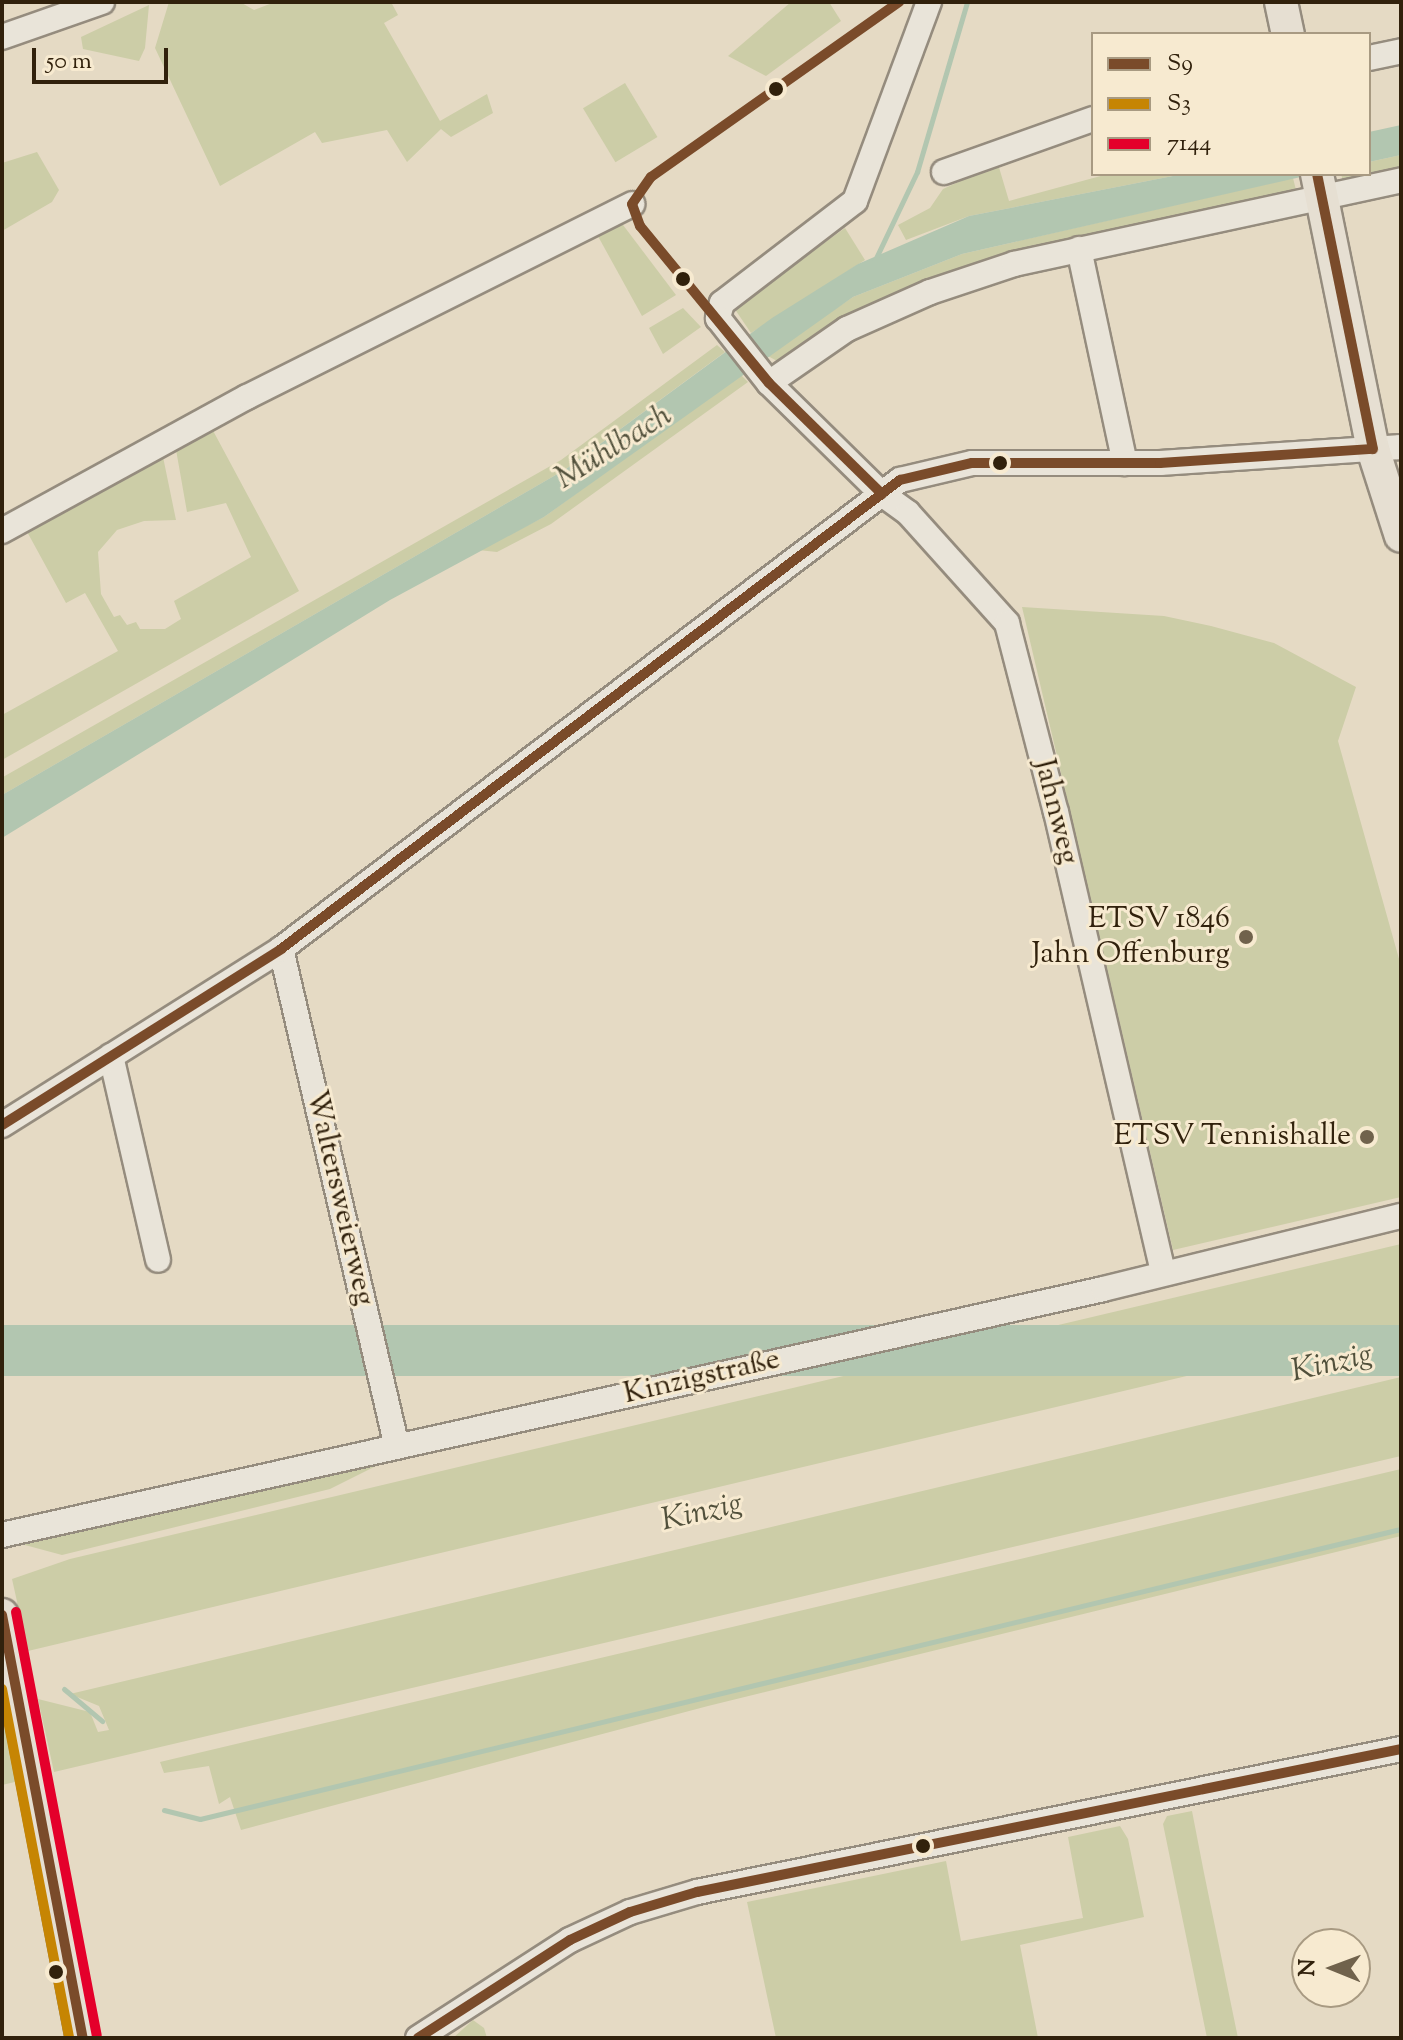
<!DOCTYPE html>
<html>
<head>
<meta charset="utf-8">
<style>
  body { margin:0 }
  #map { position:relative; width:1403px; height:2040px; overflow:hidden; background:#e5dac4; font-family:"Sorts Mill Goudy",serif }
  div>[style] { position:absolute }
  .green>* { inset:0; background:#cccda7; transform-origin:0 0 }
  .water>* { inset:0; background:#b2c6b0; transform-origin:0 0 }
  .stream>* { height:5px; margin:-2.5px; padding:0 2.5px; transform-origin:2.5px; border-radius:2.5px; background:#b2c6b0 }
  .roads { filter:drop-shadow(2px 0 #958c7e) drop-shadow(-2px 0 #958c7e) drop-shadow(0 2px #958c7e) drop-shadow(0 -2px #958c7e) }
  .minor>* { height:24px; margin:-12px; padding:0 12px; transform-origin:12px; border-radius:12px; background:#e9e4d9 }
  .major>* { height:32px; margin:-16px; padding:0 16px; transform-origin:16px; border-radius:16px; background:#e6dfd2 }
  .bus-1>* { height:10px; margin:-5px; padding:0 5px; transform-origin:5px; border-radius:5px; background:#7a4b2a }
  .bus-2>* { height:10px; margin:-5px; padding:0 5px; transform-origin:5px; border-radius:5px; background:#c68503 }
  .bus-3>* { height:10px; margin:-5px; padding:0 5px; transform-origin:5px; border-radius:5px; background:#e4002b }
  .dots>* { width:22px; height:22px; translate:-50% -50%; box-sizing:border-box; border:4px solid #f7ead0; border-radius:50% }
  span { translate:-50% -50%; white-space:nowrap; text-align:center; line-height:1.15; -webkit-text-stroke:6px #f7ead0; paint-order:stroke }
  .street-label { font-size:30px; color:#31210c }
  .poi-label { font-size:30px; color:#31210c }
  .right { translate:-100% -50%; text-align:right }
  .water-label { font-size:32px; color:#51503b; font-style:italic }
  .frame { position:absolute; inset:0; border:4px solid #31210c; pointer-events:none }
  .legend { position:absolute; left:1091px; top:32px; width:280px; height:144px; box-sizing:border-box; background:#f7ead0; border:2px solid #a89a82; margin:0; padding:10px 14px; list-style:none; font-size:24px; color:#31210c }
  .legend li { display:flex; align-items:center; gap:16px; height:40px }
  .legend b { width:40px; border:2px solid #a89a82 }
  .north { position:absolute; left:1291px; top:1928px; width:80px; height:80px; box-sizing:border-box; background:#f7ead0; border:2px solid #a89a82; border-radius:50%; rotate:271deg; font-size:22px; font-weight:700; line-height:32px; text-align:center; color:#31210c }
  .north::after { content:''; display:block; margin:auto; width:28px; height:36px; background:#70624c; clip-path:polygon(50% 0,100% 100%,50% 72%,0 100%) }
  .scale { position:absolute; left:32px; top:48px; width:136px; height:36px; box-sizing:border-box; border:4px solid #31210c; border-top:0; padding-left:10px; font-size:24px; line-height:28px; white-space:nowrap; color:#31210c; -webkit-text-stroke:6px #f7ead0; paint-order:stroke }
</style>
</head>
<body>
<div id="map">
  <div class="green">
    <div style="clip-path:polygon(169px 2px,240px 2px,254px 10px,275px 2px,391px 2px,398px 15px,384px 23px,440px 121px,487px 94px,493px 113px,451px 137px,441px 129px,407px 162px,387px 130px,322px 143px,315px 132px,220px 186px,155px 48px)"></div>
    <div style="clip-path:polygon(791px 2px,829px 2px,841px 21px,766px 76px,728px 56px)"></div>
    <div style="clip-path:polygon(149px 5px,145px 48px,139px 61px,83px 49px,81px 37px)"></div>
    <div style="left:625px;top:83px;width:63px;height:49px;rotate:59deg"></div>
    <div style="clip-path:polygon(37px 152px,59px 190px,52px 202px,2px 231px,2px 163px)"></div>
    <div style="clip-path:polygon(1401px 155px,1401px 169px,1343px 181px,1341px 174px,1369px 174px,1369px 162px)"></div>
    <div style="clip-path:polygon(998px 164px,1009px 201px,1108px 174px,1183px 174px,969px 216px,906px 240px,898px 225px,930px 208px,943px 189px)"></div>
    <div style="clip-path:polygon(1293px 178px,1296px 190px,994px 256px,855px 310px,779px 362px,766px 355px,853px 297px,962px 254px)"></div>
    <div style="clip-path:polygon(617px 217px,676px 295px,642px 316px,594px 229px)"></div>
    <div style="clip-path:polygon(845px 228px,865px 260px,751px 333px,734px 308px)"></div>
    <div style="clip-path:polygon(683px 308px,701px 327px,663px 354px,649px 328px)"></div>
    <div style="clip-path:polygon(717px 345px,725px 352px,566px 469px,2px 795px,3px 777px,561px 460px)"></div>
    <div style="clip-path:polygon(740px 374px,748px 382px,551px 524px,497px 552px,478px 550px,544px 517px)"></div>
    <div style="clip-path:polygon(210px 425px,299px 591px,2px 760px,2px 715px,118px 651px,85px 593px,66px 603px,25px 528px,162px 452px,176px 520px,144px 521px,117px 530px,98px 552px,101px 594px,114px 617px,120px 615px,127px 625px,136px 622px,140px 629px,165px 629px,181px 619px,174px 601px,251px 557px,226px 503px,187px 512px,175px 444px)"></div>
    <div style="clip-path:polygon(1022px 607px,1164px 616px,1211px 626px,1274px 643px,1356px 687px,1338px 741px,1401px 966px,1401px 1197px,1173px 1250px)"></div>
    <div style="clip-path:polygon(1401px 1244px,1401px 1325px,28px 1651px,12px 1579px,70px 1559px)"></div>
    <div style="clip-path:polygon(1401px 1377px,1401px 1456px,54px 1772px,38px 1699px,90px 1712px,98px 1732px,109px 1730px,99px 1706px,70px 1694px)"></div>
    <div style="clip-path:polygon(382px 1457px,376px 1466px,330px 1489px,62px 1555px,10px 1541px)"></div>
    <div style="clip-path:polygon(1401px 1469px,1401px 1536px,708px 1706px,241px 1830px,230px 1797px,219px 1804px,209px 1766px,164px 1773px,160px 1762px)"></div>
    <div style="clip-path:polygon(2px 1708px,19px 1781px,2px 1785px)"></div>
    <div style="clip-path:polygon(1192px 1811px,1204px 1873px,1238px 2038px,1207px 2038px,1163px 1824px,1167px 1816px)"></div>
    <div style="clip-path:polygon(1120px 1826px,1128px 1839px,1144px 1917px,1020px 1945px,1038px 2038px,776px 2038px,747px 1902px,946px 1861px,961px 1941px,1083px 1918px,1068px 1837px)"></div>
    <div style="clip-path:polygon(473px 2020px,484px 2028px,487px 2038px,453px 2038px)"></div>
  </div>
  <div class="water">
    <div style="clip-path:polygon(1401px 125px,1401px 155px,1369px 162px,1369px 132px)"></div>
    <div style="clip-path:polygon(1183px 174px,1314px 174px,962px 254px,853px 297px,544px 517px,390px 600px,2px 838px,2px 795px,566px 469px,772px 318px,858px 264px,969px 216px)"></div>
    <div style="left:1401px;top:1325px;width:51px;height:1438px;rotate:90deg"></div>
  </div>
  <div class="stream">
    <div style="left:875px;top:260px;width:98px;rotate:-64.5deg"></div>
    <div style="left:917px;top:172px;width:177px;rotate:-73.6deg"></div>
    <div style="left:64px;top:1689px;width:50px;rotate:40.1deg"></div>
    <div style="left:164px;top:1810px;width:37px;rotate:14deg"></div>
    <div style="left:200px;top:1819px;width:1236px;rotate:-13.58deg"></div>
  </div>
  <div class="roads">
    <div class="minor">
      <div style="left:929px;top:2px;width:212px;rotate:110.4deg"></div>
      <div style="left:855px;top:201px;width:168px;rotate:142.5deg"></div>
      <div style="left:722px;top:303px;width:16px;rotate:105deg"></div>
      <div style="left:718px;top:318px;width:83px;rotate:51.9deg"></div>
      <div style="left:769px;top:383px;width:158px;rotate:44.5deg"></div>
      <div style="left:882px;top:494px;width:32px;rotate:36deg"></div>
      <div style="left:908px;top:513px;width:148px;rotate:48deg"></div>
      <div style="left:1007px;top:623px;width:195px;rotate:75.5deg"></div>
      <div style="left:1056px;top:812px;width:471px;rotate:76.9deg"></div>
      <div style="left:2px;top:37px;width:106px;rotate:-19.3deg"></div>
      <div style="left:1369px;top:58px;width:33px;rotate:-12deg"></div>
      <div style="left:944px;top:172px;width:158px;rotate:-19.6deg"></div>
      <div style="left:1079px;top:249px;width:219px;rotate:77.9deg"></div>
      <div style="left:769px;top:383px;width:95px;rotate:-34.7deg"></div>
      <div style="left:847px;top:329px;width:91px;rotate:-24deg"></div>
      <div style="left:930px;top:292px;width:89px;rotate:-18.4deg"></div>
      <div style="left:1014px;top:264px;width:396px;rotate:-12.2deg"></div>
      <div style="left:2px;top:531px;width:279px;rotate:-28.7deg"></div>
      <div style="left:247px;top:397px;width:431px;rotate:-26.6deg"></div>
      <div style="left:281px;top:949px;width:511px;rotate:76.89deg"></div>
      <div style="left:111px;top:1056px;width:209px;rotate:77deg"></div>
      <div style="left:2px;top:1125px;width:330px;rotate:-32.2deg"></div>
      <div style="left:281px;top:949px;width:777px;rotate:-37.15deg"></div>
      <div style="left:900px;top:480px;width:74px;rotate:-13.3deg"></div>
      <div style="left:972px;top:463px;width:188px"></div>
      <div style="left:1160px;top:463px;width:242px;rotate:-3.8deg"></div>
      <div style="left:2px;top:1535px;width:1128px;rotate:-12.59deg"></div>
      <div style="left:1103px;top:1289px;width:307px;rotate:-13.8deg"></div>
      <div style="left:418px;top:2038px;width:181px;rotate:-32.8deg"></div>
      <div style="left:570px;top:1940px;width:66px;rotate:-25deg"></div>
      <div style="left:630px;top:1912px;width:70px;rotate:-16.6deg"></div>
      <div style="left:697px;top:1892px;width:718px;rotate:-11.48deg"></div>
    </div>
    <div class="major">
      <div style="left:1281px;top:2px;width:33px;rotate:78deg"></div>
      <div style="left:1317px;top:174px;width:281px;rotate:78.5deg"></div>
      <div style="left:1373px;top:449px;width:91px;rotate:72.2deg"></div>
      <div style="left:2px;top:1615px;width:431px;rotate:79.2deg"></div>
    </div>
  </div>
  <div class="bus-1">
    <div style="left:882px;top:494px;width:158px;rotate:-135.5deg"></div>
    <div style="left:769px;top:383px;width:203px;rotate:-129.4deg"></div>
    <div style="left:640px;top:226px;width:23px;rotate:-110deg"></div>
    <div style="left:632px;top:204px;width:33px;rotate:-55deg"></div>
    <div style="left:651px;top:177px;width:304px;rotate:-35.2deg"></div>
    <div style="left:2px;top:1125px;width:330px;rotate:-32.2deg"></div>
    <div style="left:281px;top:949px;width:777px;rotate:-37.15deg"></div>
    <div style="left:900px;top:480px;width:74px;rotate:-13.3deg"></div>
    <div style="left:972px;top:463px;width:188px"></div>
    <div style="left:1160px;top:463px;width:213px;rotate:-3.8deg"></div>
    <div style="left:1373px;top:449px;width:281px;rotate:-101.5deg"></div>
    <div style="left:2px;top:1615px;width:431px;rotate:79.2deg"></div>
    <div style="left:418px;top:2038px;width:181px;rotate:-32.8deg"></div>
    <div style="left:570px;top:1940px;width:66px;rotate:-25deg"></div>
    <div style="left:630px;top:1912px;width:70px;rotate:-16.6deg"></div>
    <div style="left:697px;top:1892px;width:718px;rotate:-11.48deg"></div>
  </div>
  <div class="bus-2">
    <div style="left:2px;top:1689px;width:355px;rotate:79.1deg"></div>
  </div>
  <div class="bus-3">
    <div style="left:16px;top:1612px;width:431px;rotate:79.2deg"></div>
  </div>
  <div class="dots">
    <div style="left:776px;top:89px;background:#31210c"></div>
    <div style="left:683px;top:279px;background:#31210c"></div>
    <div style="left:1000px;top:463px;background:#31210c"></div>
    <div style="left:1246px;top:937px;background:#70624c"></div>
    <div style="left:1367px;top:1137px;background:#70624c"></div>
    <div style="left:923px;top:1846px;background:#31210c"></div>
    <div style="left:56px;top:1972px;background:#31210c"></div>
  </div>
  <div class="street-label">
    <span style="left:1055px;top:812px;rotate:76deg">Jahnweg</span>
    <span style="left:339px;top:1198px;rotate:77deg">Waltersweierweg</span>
    <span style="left:702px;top:1378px;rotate:-13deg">Kinzigstraße</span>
  </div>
  <div class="poi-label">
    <span class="right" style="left:1230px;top:937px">ETSV 1846<br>Jahn Offenburg</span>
    <span class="right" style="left:1351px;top:1137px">ETSV Tennishalle</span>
  </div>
  <div class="water-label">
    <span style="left:614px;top:448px;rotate:-32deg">Mühlbach</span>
    <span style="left:1332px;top:1364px;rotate:-13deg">Kinzig</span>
    <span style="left:702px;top:1513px;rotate:-13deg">Kinzig</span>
  </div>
  <div class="frame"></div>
  <ul class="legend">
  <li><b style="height:10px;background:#7a4b2a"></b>S9</li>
  <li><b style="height:10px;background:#c68503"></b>S3</li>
  <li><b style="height:10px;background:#e4002b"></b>7144</li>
  </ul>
  <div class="north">N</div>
  <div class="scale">50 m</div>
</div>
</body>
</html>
